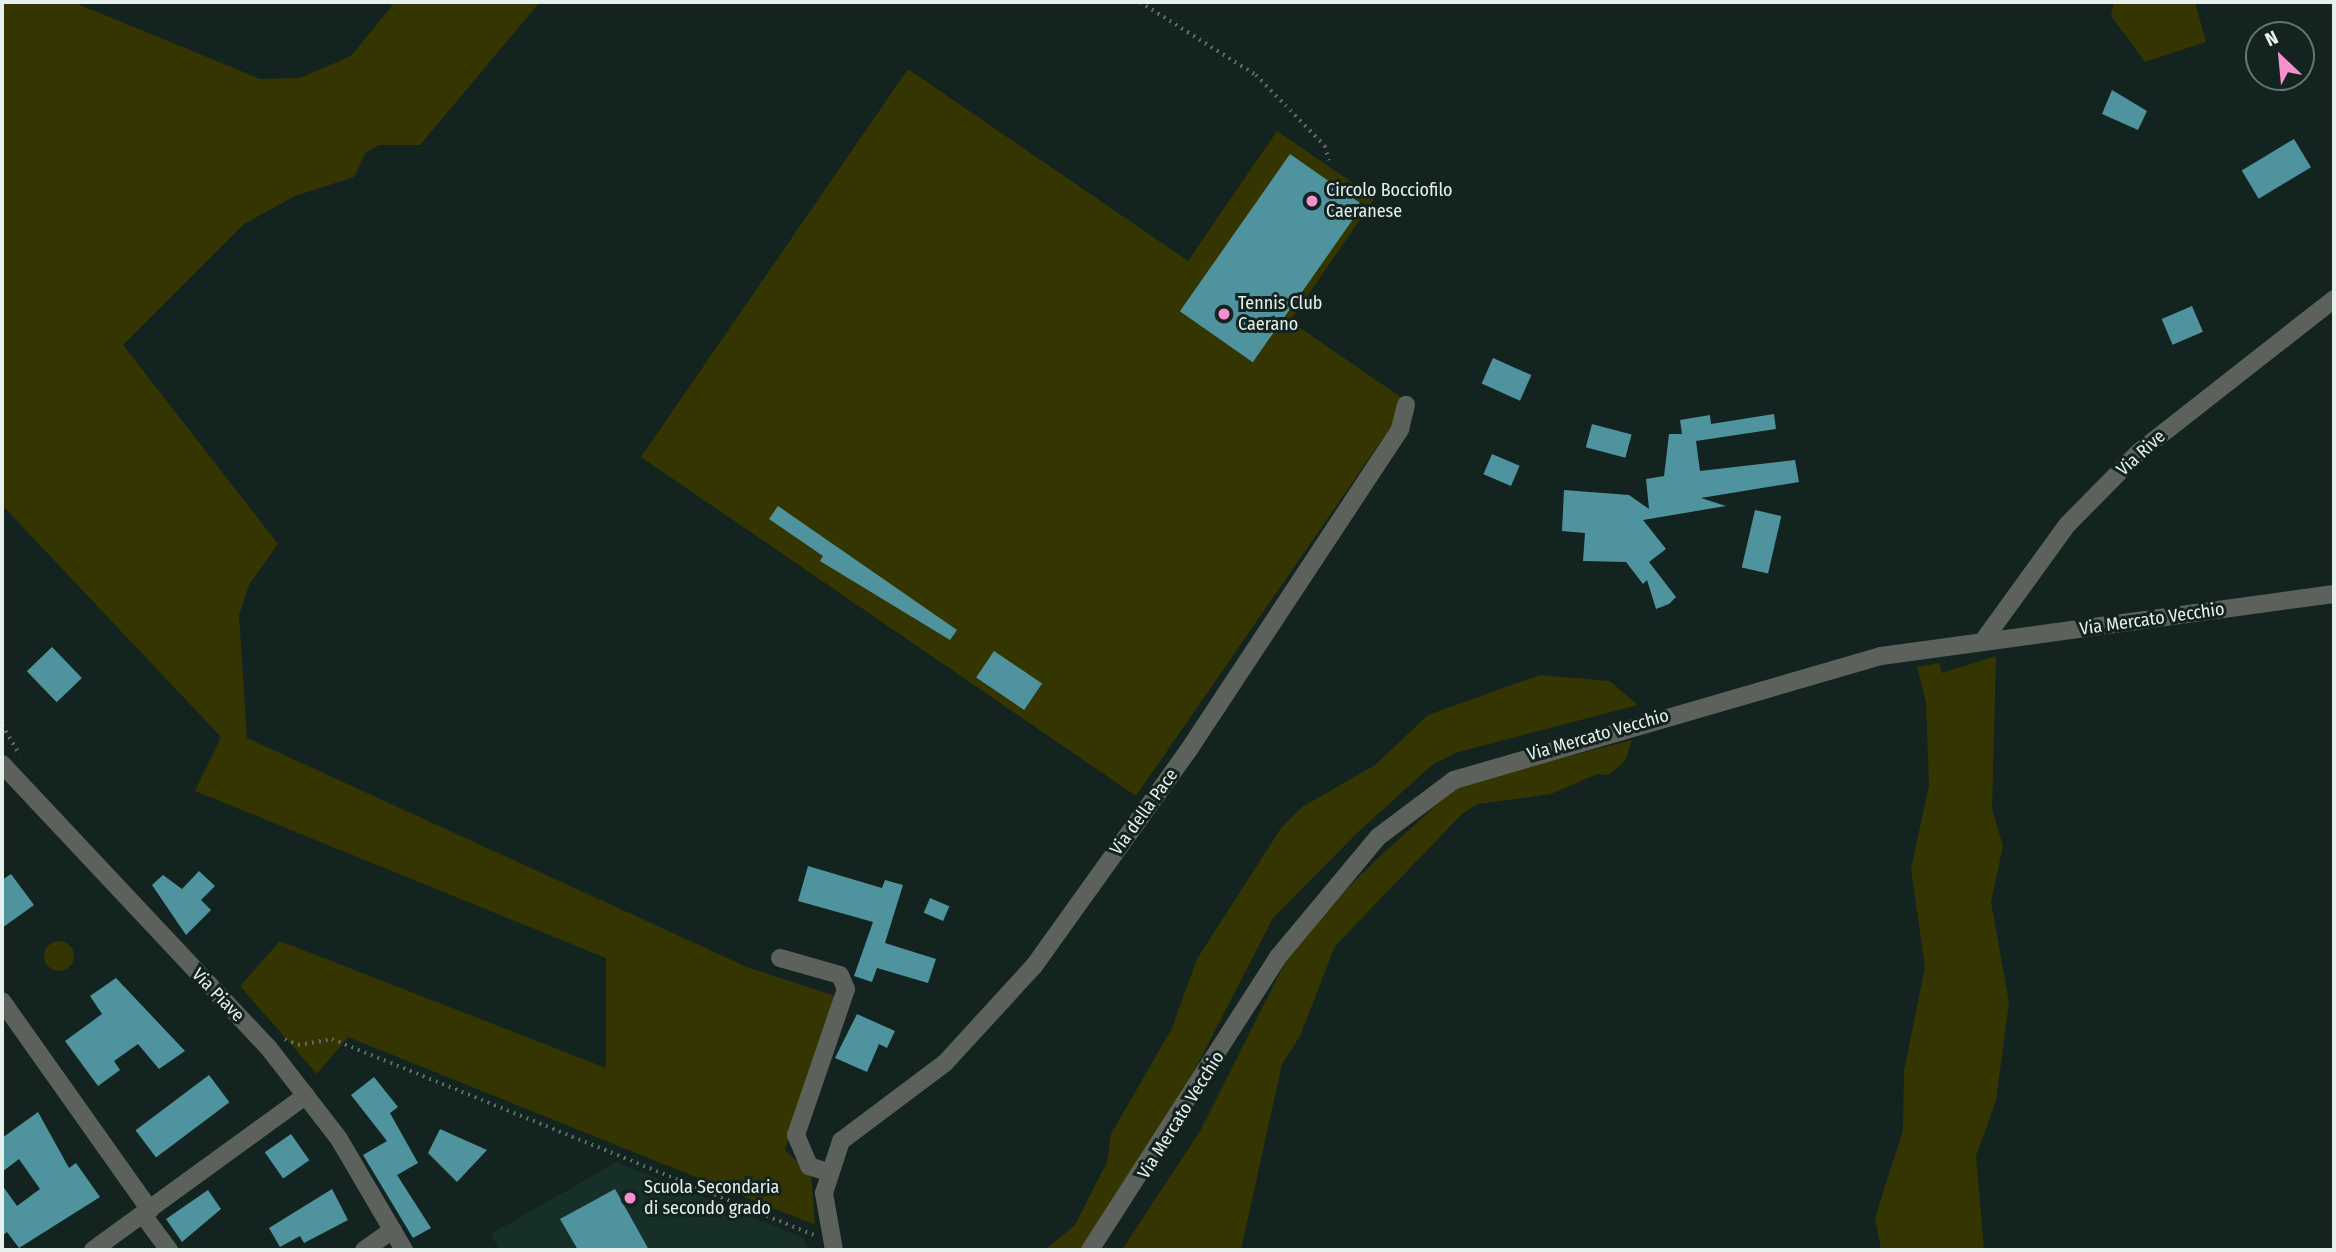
<!DOCTYPE html>
<html>
<head>
<meta charset="utf-8">
<style>
  body { margin:0 }
  #map { position:relative; width:2336px; height:1252px; overflow:hidden; background:#13231f; font-family:"Fira Sans Condensed",sans-serif }
  div>[style] { position:absolute }
  .built>* { inset:0; background:#172f29 }
  .green>* { inset:0; background:#353502 }
  .round { border-radius:50% }
  .building>* { inset:0; background:#4f939f; transform-origin:0 0 }
  .path>* { height:3.5px; margin-top:-1.75px; transform-origin:0; background:repeating-linear-gradient(90deg,#5c6a66 0 2px,transparent 0 7px) }
  .minor>* { height:18px; margin:-9px; padding:0 9px; transform-origin:9px; border-radius:9px; background:#5c615b }
  .dots>* { width:19px; height:19px; translate:-50% -50%; box-sizing:border-box; border:4px solid #13231f; border-radius:50% }
  span { translate:-50% -50%; white-space:nowrap; text-align:center; line-height:1.15; -webkit-text-stroke:6px #13231f; paint-order:stroke }
  .poi-label { font-size:18px; color:#e6f0ed }
  .left { translate:0 -50%; text-align:left }
  .street-label { font-size:18px; color:#e6f0ed }
  .frame { position:absolute; inset:0; border:4px solid #e6f0ed; pointer-events:none }
  .north { position:absolute; left:2245px; top:21px; width:70px; height:70px; box-sizing:border-box; background:#13231f; border:2px solid #677571; border-radius:50%; rotate:334deg; font-size:19px; font-weight:700; line-height:28px; text-align:center; color:#e6f0ed }
  .north::after { content:''; display:block; margin:auto; width:24px; height:32px; background:#f690cf; clip-path:polygon(50% 0,100% 100%,50% 72%,0 100%) }
</style>
</head>
<body>
<div id="map">
  <div class="built">
    <div style="clip-path:polygon(617px 1162px,804px 1238px,808px 1250px,499px 1250px,491px 1234px)"></div>
  </div>
  <div class="green">
    <div style="clip-path:polygon(2px 2px,73px 2px,260px 79px,300px 78px,351px 56px,395px 2px,540px 2px,420px 145px,379px 145px,366px 152px,354px 177px,295px 196px,244px 224px,123px 345px,278px 544px,249px 585px,239px 615px,247px 738px,747px 967px,838px 997px,785px 1150px,811px 1174px,815px 1225px,348px 1037px,317px 1074px,240px 986px,280px 941px,606px 1068px,606px 958px,195px 791px,221px 737px,2px 505px)"></div>
    <div style="clip-path:polygon(2114px 2px,2195px 2px,2206px 42px,2145px 62px,2111px 16px)"></div>
    <div style="clip-path:polygon(908px 69px,1188px 261px,1277px 131px,1375px 198px,1290px 321px,1408px 402px,1136px 796px,641px 457px)"></div>
    <div style="clip-path:polygon(1996px 656px,1992px 809px,2003px 846px,1991px 902px,2009px 1002px,1996px 1101px,1976px 1156px,1984px 1250px,1881px 1250px,1875px 1218px,1903px 1130px,1904px 1071px,1925px 967px,1911px 869px,1929px 785px,1926px 702px,1917px 667px,1939px 663px,1942px 673px)"></div>
    <div style="clip-path:polygon(1540px 675px,1610px 681px,1638px 705px,1458px 752px,1433px 764px,1357px 833px,1273px 918px,1172px 1114px,1082px 1250px,1045px 1250px,1075px 1225px,1107px 1162px,1111px 1134px,1172px 1028px,1197px 959px,1281px 828px,1302px 807px,1375px 765px,1428px 715px)"></div>
    <div style="clip-path:polygon(1632px 740px,1625px 761px,1609px 775px,1597px 774px,1551px 794px,1478px 804px,1462px 814px,1335px 946px,1300px 1036px,1282px 1064px,1241px 1250px,1122px 1250px,1200px 1131px,1298px 937px,1379px 857px,1451px 792px,1470px 782px)"></div>
    <div class="round" style="left:44px;top:941px;width:30px;height:30px"></div>
  </div>
  <div class="building">
    <div style="clip-path:polygon(2112px 90px,2147px 111px,2138px 130px,2102px 114px)"></div>
    <div style="left:2294px;top:139px;width:33px;height:61px;rotate:59deg"></div>
    <div style="left:1290px;top:154px;width:89px;height:192px;rotate:35deg"></div>
    <div style="left:2192px;top:306px;width:28px;height:33px;rotate:67deg"></div>
    <div style="left:1493px;top:358px;width:42px;height:28px;rotate:24deg"></div>
    <div style="clip-path:polygon(1774px 414px,1776px 429px,1696px 441px,1700px 471px,1795px 460px,1799px 482px,1701px 498px,1726px 506px,1643px 520px,1666px 549px,1649px 562px,1676px 597px,1669px 604px,1656px 609px,1647px 580px,1643px 584px,1626px 562px,1583px 561px,1585px 533px,1562px 531px,1564px 490px,1629px 495px,1649px 509px,1646px 479px,1664px 476px,1669px 434px,1682px 434px,1680px 420px,1710px 415px,1711px 424px)"></div>
    <div style="left:1592px;top:424px;width:41px;height:24px;rotate:15deg"></div>
    <div style="left:1492px;top:454px;width:30px;height:22px;rotate:23deg"></div>
    <div style="clip-path:polygon(778px 506px,957px 630px,950px 640px,820px 561px,823px 556px,769px 519px)"></div>
    <div style="left:1755px;top:510px;width:27px;height:59px;rotate:13deg"></div>
    <div style="left:52px;top:647px;width:43px;height:35px;rotate:46deg"></div>
    <div style="left:994px;top:651px;width:58px;height:32px;rotate:34deg"></div>
    <div style="clip-path:polygon(808px 866px,882px 888px,885px 880px,903px 885px,885px 943px,936px 959px,928px 983px,877px 968px,872px 982px,854px 976px,873px 922px,798px 901px)"></div>
    <div style="clip-path:polygon(199px 871px,215px 886px,201px 900px,211px 910px,186px 935px,152px 885px,163px 875px,182px 889px)"></div>
    <div style="clip-path:polygon(11px 874px,34px 905px,2px 928px,2px 880px)"></div>
    <div style="left:930px;top:898px;width:21px;height:16px;rotate:23deg"></div>
    <div style="clip-path:polygon(116px 978px,185px 1051px,159px 1069px,138px 1044px,114px 1061px,120px 1070px,98px 1086px,65px 1041px,102px 1014px,90px 996px)"></div>
    <div style="clip-path:polygon(857px 1014px,895px 1031px,887px 1048px,879px 1044px,867px 1072px,835px 1058px)"></div>
    <div style="left:209px;top:1075px;width:34px;height:92px;rotate:53deg"></div>
    <div style="clip-path:polygon(374px 1077px,398px 1107px,390px 1113px,418px 1163px,397px 1175px,431px 1228px,413px 1238px,363px 1155px,387px 1141px,351px 1095px)"></div>
    <div style="clip-path:polygon(38px 1112px,69px 1168px,76px 1163px,100px 1197px,19px 1248px,7px 1232px,2px 1236px,2px 1185px,17px 1206px,40px 1189px,19px 1159px,2px 1172px,2px 1138px)"></div>
    <div style="clip-path:polygon(440px 1129px,487px 1150px,457px 1182px,428px 1153px)"></div>
    <div style="left:291px;top:1134px;width:32px;height:32px;rotate:55deg"></div>
    <div style="clip-path:polygon(332px 1189px,348px 1220px,304px 1243px,300px 1236px,280px 1247px,269px 1228px)"></div>
    <div style="clip-path:polygon(615px 1189px,649px 1250px,578px 1250px,560px 1219px)"></div>
    <div style="clip-path:polygon(208px 1190px,221px 1209px,182px 1242px,166px 1219px)"></div>
  </div>
  <div class="path">
    <div style="left:1140px;top:2px;width:137px;rotate:32.2deg"></div>
    <div style="left:1256px;top:75px;width:99px;rotate:45.8deg"></div>
    <div style="left:1325px;top:146px;width:15px;rotate:74deg"></div>
    <div style="left:2px;top:725px;width:35px;rotate:59deg"></div>
    <div style="left:285px;top:1039px;width:14px;rotate:25deg"></div>
    <div style="left:298px;top:1045px;width:35px;rotate:-10deg"></div>
    <div style="left:332px;top:1039px;width:520px;rotate:22.13deg"></div>
  </div>
  <div class="minor">
    <div style="left:1983px;top:641px;width:143px;rotate:-54.1deg"></div>
    <div style="left:2067px;top:525px;width:103px;rotate:-45.4deg"></div>
    <div style="left:2139px;top:452px;width:248px;rotate:-38.1deg"></div>
    <div style="left:2px;top:764px;width:388px;rotate:46.8deg"></div>
    <div style="left:268px;top:1047px;width:116px;rotate:52.3deg"></div>
    <div style="left:339px;top:1139px;width:129px;rotate:59.6deg"></div>
    <div style="left:780px;top:958px;width:62px;rotate:15.8deg"></div>
    <div style="left:840px;top:975px;width:15px;rotate:67deg"></div>
    <div style="left:846px;top:989px;width:154px;rotate:108.9deg"></div>
    <div style="left:796px;top:1135px;width:34px;rotate:67deg"></div>
    <div style="left:809px;top:1166px;width:20px;rotate:18deg"></div>
    <div style="left:2px;top:1001px;width:256px;rotate:54.7deg"></div>
    <div style="left:143px;top:1215px;width:44px;rotate:53.4deg"></div>
    <div style="left:93px;top:1250px;width:263px;rotate:-36deg"></div>
    <div style="left:364px;top:1250px;width:35px;rotate:-35deg"></div>
    <div style="left:834px;top:1250px;width:58px;rotate:-100deg"></div>
    <div style="left:824px;top:1193px;width:55px;rotate:-71.9deg"></div>
    <div style="left:841px;top:1141px;width:130px;rotate:-36.9deg"></div>
    <div style="left:945px;top:1063px;width:132px;rotate:-47.5deg"></div>
    <div style="left:1034px;top:966px;width:264px;rotate:-54.4deg"></div>
    <div style="left:1188px;top:751px;width:386px;rotate:-56.6deg"></div>
    <div style="left:1400px;top:429px;width:25px;rotate:-76deg"></div>
    <div style="left:1090px;top:1250px;width:348px;rotate:-57.3deg"></div>
    <div style="left:1278px;top:957px;width:156px;rotate:-50.2deg"></div>
    <div style="left:1378px;top:837px;width:95px;rotate:-36.9deg"></div>
    <div style="left:1454px;top:780px;width:445px;rotate:-16.2deg"></div>
    <div style="left:1881px;top:656px;width:457px;rotate:-7.8deg"></div>
  </div>
  <div class="dots">
    <div style="left:1312px;top:201px;background:#f690cf"></div>
    <div style="left:1224px;top:314px;background:#f690cf"></div>
    <div style="left:630px;top:1198px;background:#f690cf"></div>
  </div>
  <div class="poi-label">
    <span class="left" style="left:1326px;top:201px">Circolo Bocciofilo<br>Caeranese</span>
    <span class="left" style="left:1238px;top:314px">Tennis Club<br>Caerano</span>
    <span class="left" style="left:644px;top:1198px">Scuola Secondaria<br>di secondo grado</span>
  </div>
  <div class="street-label">
    <span style="left:2141px;top:453px;rotate:-42deg">Via Rive</span>
    <span style="left:2152px;top:619px;rotate:-8deg">Via Mercato Vecchio</span>
    <span style="left:1598px;top:735px;rotate:-16deg">Via Mercato Vecchio</span>
    <span style="left:1144px;top:812px;rotate:-54deg">Via della Pace</span>
    <span style="left:218px;top:995px;rotate:46deg">Via Piave</span>
    <span style="left:1181px;top:1115px;rotate:-58deg">Via Mercato Vecchio</span>
  </div>
  <div class="frame"></div>
  <div class="north">N</div>
</div>
</body>
</html>
